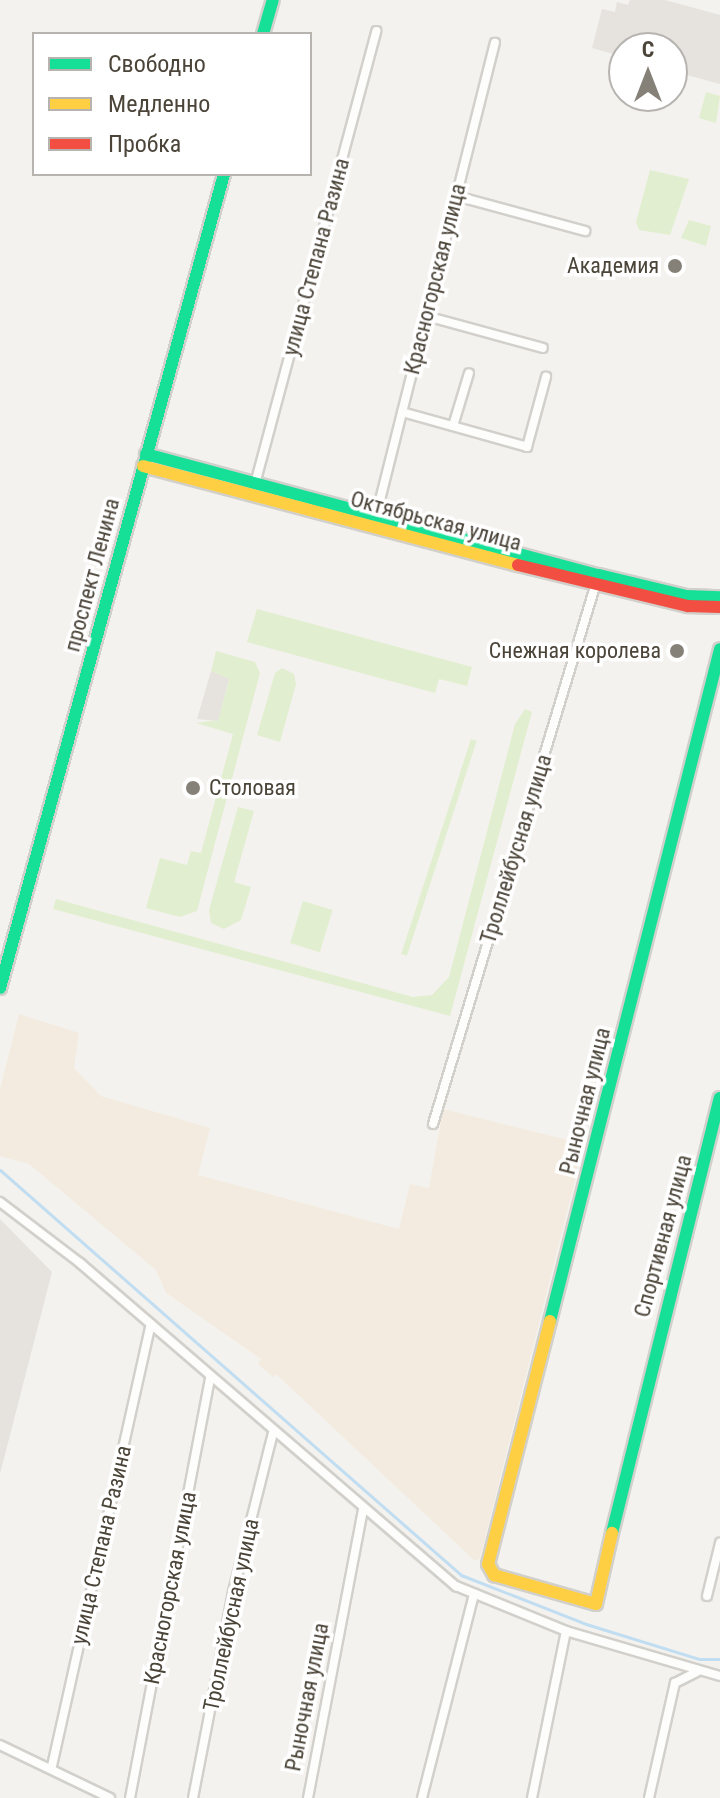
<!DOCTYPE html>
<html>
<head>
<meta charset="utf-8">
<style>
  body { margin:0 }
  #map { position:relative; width:720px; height:1798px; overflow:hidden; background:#f4f2ee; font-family:"Roboto Condensed",sans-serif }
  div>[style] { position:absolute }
  .commercial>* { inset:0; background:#f3ebdf }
  .green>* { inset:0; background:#e1eecf; transform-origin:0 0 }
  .parking>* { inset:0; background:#e6e3df }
  .stream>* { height:3px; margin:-1.5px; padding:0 1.5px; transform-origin:1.5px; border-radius:1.5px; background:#c0ddf1 }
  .roads { filter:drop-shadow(2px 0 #d2d0cb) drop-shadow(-2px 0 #d2d0cb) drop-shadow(0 2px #d2d0cb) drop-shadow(0 -2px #d2d0cb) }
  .street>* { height:8px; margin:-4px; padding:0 4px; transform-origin:4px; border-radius:4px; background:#fdfdfc }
  .fast>* { height:12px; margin:-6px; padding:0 6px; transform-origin:6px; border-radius:6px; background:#16e098 }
  .slow>* { height:12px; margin:-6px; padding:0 6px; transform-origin:6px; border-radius:6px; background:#ffcf43 }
  .jam>* { height:12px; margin:-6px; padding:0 6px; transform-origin:6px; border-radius:6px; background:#f24e42 }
  .dots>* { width:22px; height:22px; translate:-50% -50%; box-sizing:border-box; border:4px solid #fff; border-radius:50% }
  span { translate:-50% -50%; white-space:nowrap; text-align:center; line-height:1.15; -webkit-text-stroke:7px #fff; paint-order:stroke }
  .street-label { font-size:22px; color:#4b4439 }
  .poi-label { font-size:22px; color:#4b4439 }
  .right { translate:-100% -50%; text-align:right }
  .left { translate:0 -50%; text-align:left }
  .legend { position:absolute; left:32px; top:32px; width:280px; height:144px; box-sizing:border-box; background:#fff; border:2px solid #b7b4b0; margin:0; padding:10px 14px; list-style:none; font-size:24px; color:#4b4439 }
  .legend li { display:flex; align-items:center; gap:16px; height:40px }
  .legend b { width:40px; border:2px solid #b7b4b0 }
  .north { position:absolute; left:608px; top:32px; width:80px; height:80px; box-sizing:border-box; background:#fff; border:2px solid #b7b4b0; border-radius:50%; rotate:0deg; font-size:22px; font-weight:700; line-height:32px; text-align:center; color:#4b4439 }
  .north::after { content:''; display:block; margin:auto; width:28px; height:36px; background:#868178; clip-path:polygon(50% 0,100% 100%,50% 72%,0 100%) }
</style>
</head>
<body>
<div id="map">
  <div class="commercial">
    <div style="clip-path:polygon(19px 1014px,79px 1033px,74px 1068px,101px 1096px,210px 1128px,198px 1175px,399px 1229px,410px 1184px,429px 1188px,443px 1109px,584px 1144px,480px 1558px,475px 1561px,276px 1374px,273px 1377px,258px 1364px,261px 1359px,166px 1293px,156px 1270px,29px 1164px,0 1156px,0 1089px)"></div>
  </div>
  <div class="green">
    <div style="clip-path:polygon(706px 92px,720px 96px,716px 123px,699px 118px)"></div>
    <div style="clip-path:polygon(650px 170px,689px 179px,670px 235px,639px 230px,636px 222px)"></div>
    <div style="clip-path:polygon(689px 220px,711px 226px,706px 246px,681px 238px)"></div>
    <div style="clip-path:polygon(257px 609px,472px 667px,467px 686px,439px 679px,435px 693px,247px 642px)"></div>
    <div style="clip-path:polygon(216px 651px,255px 662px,260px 673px,197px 911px,180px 917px,146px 908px,160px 858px,187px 865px,191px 851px,201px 853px,233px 734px,196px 723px,218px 720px,229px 680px,211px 671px)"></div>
    <div style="clip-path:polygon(282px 668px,294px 674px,296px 684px,280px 742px,257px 735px,275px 673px)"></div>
    <div style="clip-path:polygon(525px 709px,532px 712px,450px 1016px,53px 909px,56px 899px,413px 997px,432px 995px,449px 977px,515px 724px)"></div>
    <div style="left:471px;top:739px;width:6px;height:226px;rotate:18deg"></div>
    <div style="clip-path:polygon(238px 807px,254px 811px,234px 882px,251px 887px,241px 920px,224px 929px,211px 923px,209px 910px)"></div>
    <div style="left:303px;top:901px;width:31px;height:44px;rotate:17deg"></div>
  </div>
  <div class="parking">
    <div style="clip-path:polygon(630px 0,665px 0,720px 15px,720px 84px,672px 71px,672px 48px,624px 48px,624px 57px,592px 48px,602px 9px,615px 12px,617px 2px,628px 5px)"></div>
    <div style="clip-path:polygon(211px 671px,229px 679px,218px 721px,197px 719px)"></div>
    <div style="clip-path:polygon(0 1219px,52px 1272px,0 1474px)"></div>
  </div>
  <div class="stream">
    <div style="left:0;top:1170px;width:614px;rotate:41.3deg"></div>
    <div style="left:461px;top:1575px;width:134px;rotate:21.4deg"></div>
    <div style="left:586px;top:1624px;width:118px;rotate:17.2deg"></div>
    <div style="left:699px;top:1659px;width:21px"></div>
  </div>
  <div class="roads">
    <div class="street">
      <div style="left:456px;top:196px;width:134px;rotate:15.2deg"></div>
      <div style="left:426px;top:316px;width:121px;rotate:15.3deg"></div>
      <div style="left:402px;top:412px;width:130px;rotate:15.6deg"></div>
      <div style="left:527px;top:447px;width:73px;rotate:-74.8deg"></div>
      <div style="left:453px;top:426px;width:55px;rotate:-73.2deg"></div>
      <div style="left:255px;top:484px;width:469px;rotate:-75deg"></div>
      <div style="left:376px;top:516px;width:488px;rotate:-75.9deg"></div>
      <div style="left:433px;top:1124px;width:565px;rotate:-73.23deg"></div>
      <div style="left:0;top:1202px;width:101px;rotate:37.3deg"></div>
      <div style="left:80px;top:1263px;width:496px;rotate:40.7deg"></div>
      <div style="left:456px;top:1586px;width:119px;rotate:22.2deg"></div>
      <div style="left:566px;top:1631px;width:160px;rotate:16.3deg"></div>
      <div style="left:707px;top:1596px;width:55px;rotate:-76.2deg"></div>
      <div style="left:0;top:1745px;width:122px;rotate:25.7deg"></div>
      <div style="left:52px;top:1766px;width:453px;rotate:-77.4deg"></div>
      <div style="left:130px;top:1798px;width:429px;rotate:-79.2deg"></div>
      <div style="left:193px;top:1798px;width:210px;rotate:-79deg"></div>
      <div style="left:233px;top:1592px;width:164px;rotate:-75.9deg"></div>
      <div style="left:308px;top:1798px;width:293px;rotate:-79.2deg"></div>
      <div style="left:422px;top:1798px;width:211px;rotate:-75.7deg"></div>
      <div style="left:532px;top:1798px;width:170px;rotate:-78.5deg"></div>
      <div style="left:649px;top:1798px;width:118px;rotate:-77.3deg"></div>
      <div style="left:675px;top:1683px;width:25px;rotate:-27deg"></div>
    </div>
    <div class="fast">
      <div style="left:263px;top:34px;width:35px;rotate:-74deg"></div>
      <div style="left:146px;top:454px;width:469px;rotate:15deg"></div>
      <div style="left:599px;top:575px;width:89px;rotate:13.6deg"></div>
      <div style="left:686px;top:596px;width:34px;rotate:2deg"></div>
      <div style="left:0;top:988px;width:844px;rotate:-74.61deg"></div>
      <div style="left:550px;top:1321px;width:693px;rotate:-75.8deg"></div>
      <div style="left:612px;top:1533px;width:448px;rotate:-76.1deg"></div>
    </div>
    <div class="slow">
      <div style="left:143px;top:466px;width:388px;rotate:14.8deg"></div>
      <div style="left:550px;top:1321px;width:251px;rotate:104.3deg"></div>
      <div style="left:488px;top:1564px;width:13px;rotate:61deg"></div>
      <div style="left:494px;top:1575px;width:106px;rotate:15.9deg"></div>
      <div style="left:596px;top:1604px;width:73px;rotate:-77.3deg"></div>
    </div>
    <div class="jam">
      <div style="left:518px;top:565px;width:175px;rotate:13.6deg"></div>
      <div style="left:688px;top:606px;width:32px;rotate:2deg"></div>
    </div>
  </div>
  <div class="dots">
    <div style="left:675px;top:266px;background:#868178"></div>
    <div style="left:677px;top:651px;background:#868178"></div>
    <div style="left:193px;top:788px;background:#868178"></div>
  </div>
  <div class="street-label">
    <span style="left:316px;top:257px;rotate:-75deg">улица Степана Разина</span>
    <span style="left:435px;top:279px;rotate:-76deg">Красногорская улица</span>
    <span style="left:436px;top:521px;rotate:15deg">Октябрьская улица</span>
    <span style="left:92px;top:575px;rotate:-75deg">проспект Ленина</span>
    <span style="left:516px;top:849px;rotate:-73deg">Троллейбусная улица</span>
    <span style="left:585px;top:1101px;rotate:-76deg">Рыночная улица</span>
    <span style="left:663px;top:1236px;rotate:-75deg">Спортивная улица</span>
    <span style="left:101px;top:1545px;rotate:-77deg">улица Степана Разина</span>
    <span style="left:170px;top:1588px;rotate:-79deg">Красногорская улица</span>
    <span style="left:231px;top:1615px;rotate:-78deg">Троллейбусная улица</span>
    <span style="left:307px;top:1697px;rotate:-79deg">Рыночная улица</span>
  </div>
  <div class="poi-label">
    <span class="right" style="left:659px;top:266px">Академия</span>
    <span class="right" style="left:661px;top:651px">Снежная королева</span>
    <span class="left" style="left:209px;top:788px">Столовая</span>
  </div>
  <ul class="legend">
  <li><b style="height:10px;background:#16e098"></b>Свободно</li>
  <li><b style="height:10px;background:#ffcf43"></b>Медленно</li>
  <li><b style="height:10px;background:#f24e42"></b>Пробка</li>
  </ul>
  <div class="north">С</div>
</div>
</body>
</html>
